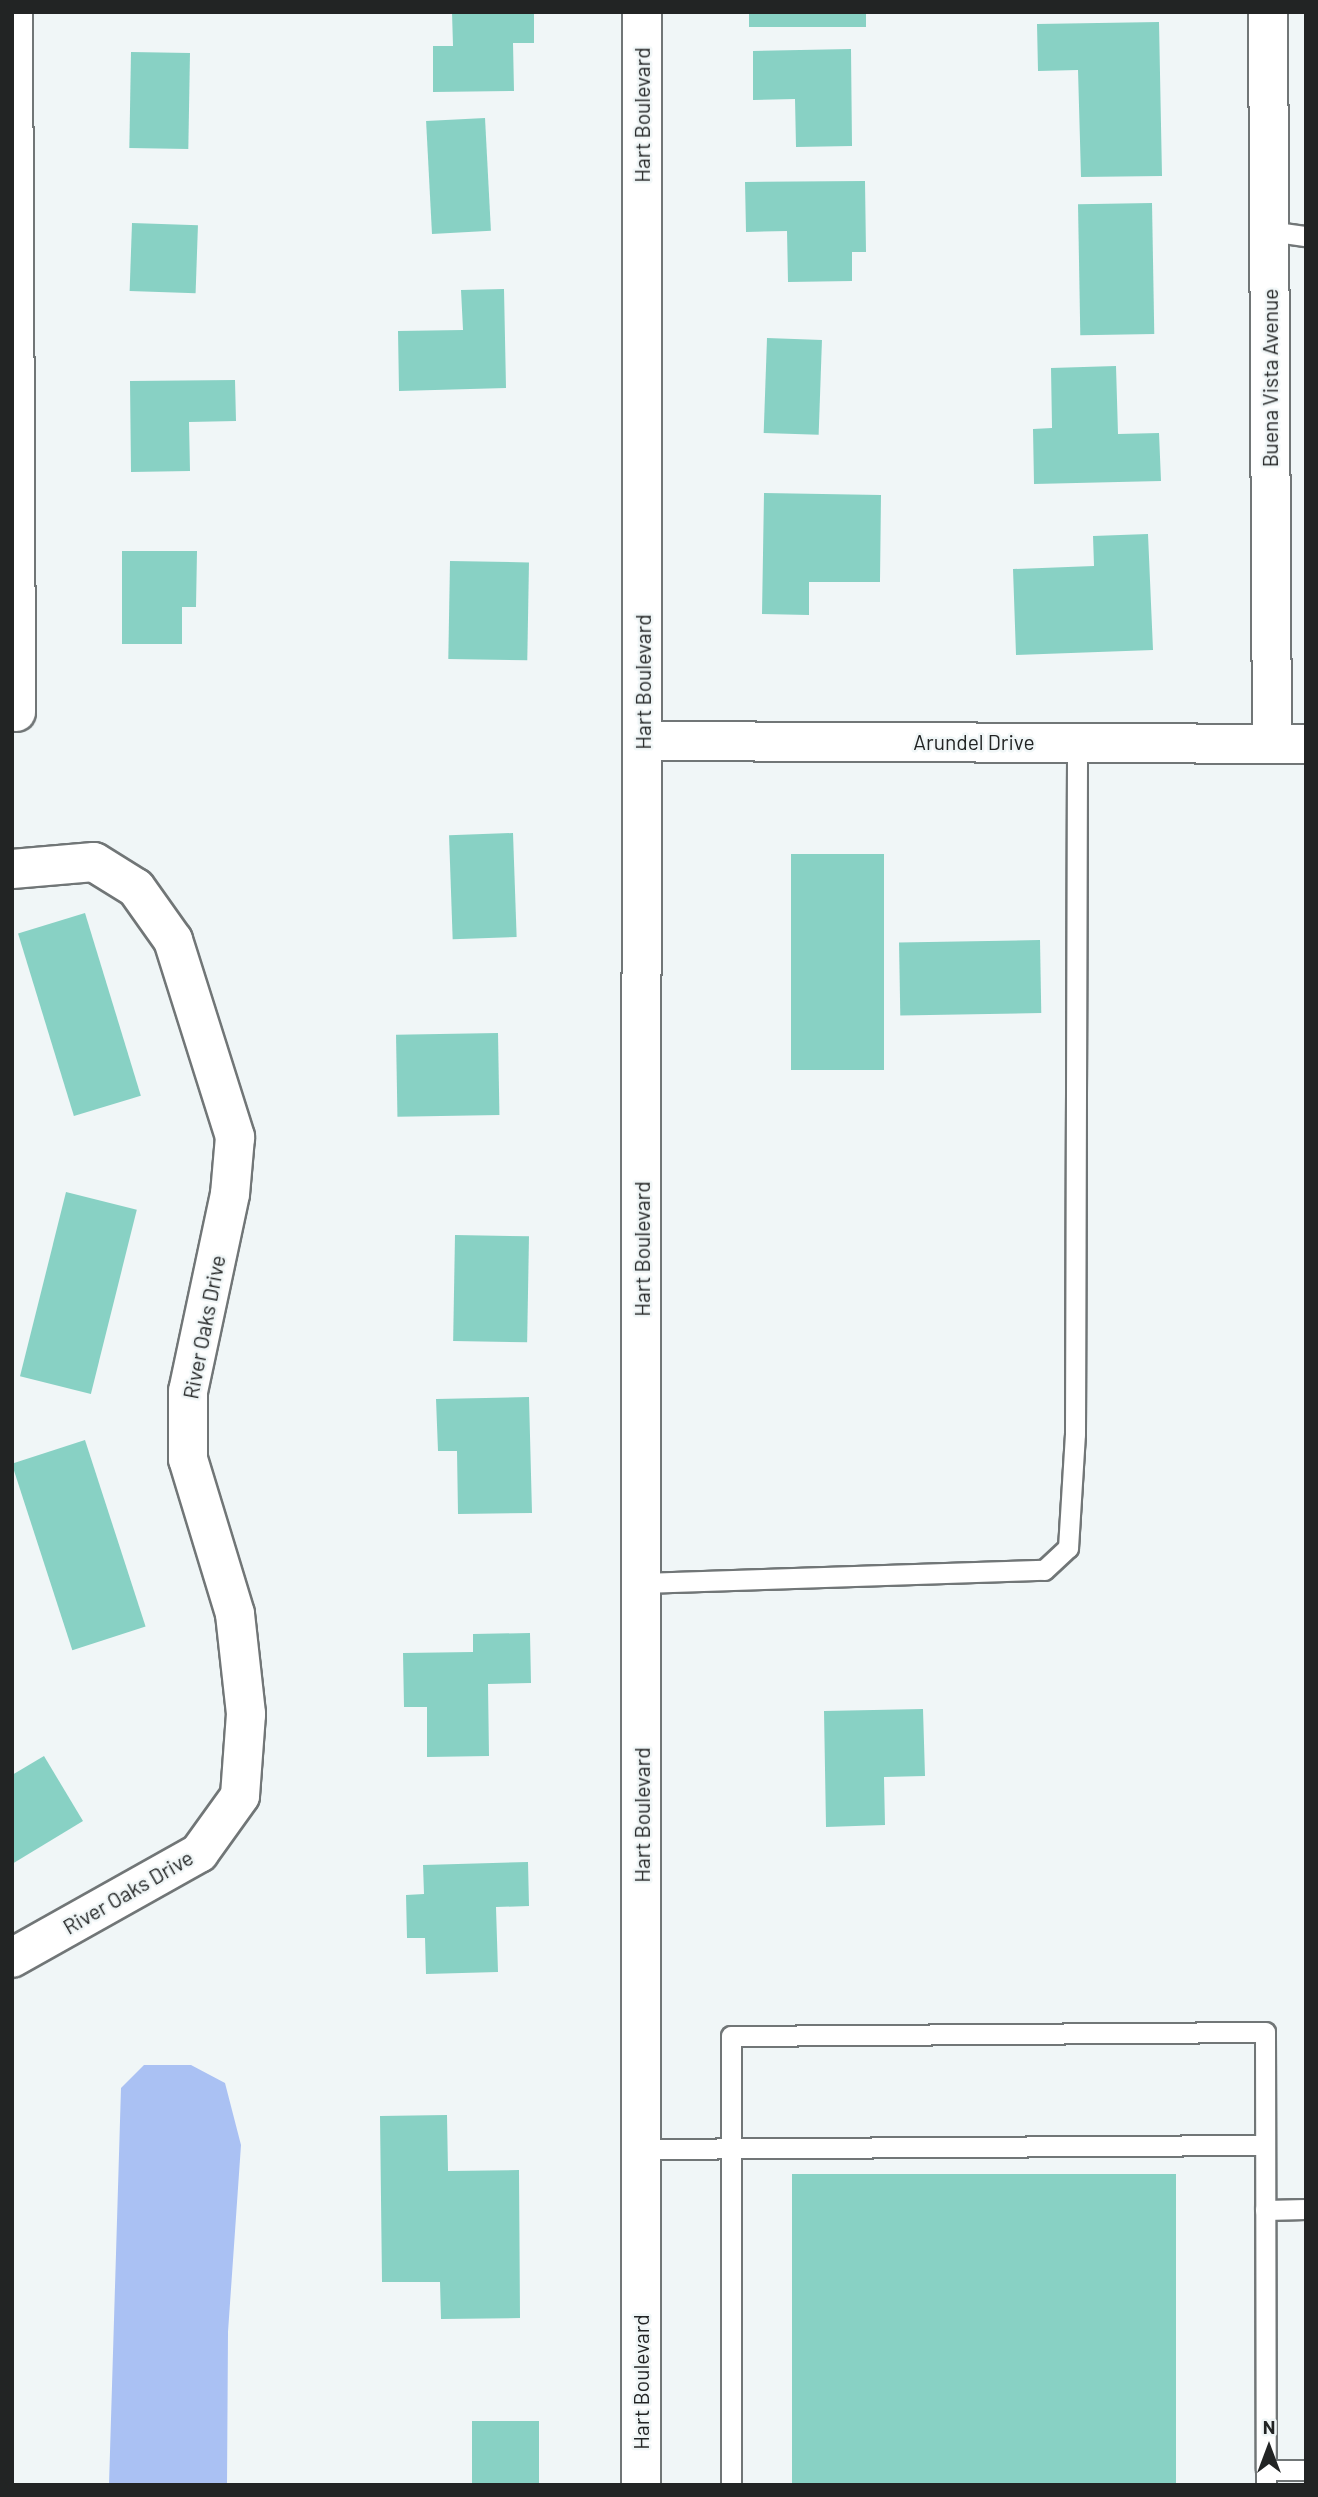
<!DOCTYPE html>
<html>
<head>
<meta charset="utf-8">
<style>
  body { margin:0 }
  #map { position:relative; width:1318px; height:2497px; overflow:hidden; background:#f0f6f7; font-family:Barlow,sans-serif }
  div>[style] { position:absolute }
  .water>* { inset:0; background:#aac1f3 }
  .building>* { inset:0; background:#88d1c4; transform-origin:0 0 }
  .roads { filter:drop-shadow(2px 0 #717677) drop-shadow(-2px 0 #717677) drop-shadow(0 2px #717677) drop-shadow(0 -2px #717677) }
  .lane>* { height:19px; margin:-9.5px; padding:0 9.5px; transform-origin:9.5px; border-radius:9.5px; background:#fff }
  .street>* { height:38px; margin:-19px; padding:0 19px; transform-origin:19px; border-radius:19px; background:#fff }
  span { translate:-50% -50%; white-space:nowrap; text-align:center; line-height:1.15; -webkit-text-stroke:5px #f0f6f7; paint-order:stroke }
  .street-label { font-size:21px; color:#222424 }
  .frame { position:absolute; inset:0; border:14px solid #222424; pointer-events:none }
  .north { position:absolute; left:1234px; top:2413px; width:70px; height:70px; -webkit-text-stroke:5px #f0f6f7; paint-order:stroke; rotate:0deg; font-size:19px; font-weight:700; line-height:28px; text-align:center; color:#222424 }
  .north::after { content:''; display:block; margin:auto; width:24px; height:32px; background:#222424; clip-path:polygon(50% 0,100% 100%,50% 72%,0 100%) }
</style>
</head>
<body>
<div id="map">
  <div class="water">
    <div style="clip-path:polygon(144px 2065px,191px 2065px,225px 2083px,241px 2145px,228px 2332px,227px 2485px,109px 2485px,121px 2088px)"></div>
  </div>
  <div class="building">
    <div style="clip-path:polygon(452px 12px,534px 12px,534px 43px,513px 43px,514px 91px,433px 92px,433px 46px,453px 46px)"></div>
    <div style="left:749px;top:12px;width:117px;height:15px"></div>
    <div style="clip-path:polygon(1159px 22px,1162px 176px,1081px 177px,1078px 70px,1038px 71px,1037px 24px)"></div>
    <div style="clip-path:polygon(851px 49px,852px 146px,796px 147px,795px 99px,753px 100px,753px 51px)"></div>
    <div style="left:131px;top:52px;width:59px;height:96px;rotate:1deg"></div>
    <div style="left:485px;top:118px;width:113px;height:59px;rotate:87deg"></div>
    <div style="clip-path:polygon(865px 181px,866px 252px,852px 252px,852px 281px,788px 282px,787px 231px,746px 232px,745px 182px)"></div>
    <div style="left:1152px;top:203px;width:131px;height:74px;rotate:89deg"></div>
    <div style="left:132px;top:223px;width:66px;height:68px;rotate:2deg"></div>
    <div style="clip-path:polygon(504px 289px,506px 388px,399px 391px,398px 331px,463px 330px,461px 290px)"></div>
    <div style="left:767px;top:338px;width:55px;height:95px;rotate:2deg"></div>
    <div style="clip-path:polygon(1116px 366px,1118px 434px,1159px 433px,1161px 481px,1034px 484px,1033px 429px,1052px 428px,1051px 368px)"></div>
    <div style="clip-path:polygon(235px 380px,236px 421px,189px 422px,190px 471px,131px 472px,130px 381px)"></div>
    <div style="clip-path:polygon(764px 493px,881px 495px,880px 582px,809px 582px,809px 615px,762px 614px)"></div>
    <div style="clip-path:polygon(1148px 534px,1153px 650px,1016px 655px,1013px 569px,1094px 566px,1093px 536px)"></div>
    <div style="clip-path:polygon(122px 551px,197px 551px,196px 607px,182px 607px,182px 644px,122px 644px)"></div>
    <div style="left:450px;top:561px;width:79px;height:98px;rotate:1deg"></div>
    <div style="left:513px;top:833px;width:104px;height:64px;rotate:88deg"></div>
    <div style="left:791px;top:854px;width:93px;height:216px"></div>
    <div style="left:85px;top:913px;width:191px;height:70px;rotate:73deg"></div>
    <div style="left:1040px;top:940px;width:73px;height:141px;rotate:89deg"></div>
    <div style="left:498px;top:1033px;width:82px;height:102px;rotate:89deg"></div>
    <div style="left:66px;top:1192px;width:73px;height:190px;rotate:14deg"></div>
    <div style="left:455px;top:1235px;width:74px;height:106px;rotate:1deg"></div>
    <div style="clip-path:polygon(529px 1397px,532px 1513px,458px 1514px,457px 1451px,438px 1451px,436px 1399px)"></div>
    <div style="left:85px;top:1440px;width:196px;height:77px;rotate:72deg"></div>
    <div style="clip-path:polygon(530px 1633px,531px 1683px,488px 1684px,489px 1756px,427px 1757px,427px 1707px,404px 1707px,403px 1653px,473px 1652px,473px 1634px)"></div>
    <div style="clip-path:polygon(923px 1709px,925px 1776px,884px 1777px,885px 1825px,826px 1827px,824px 1711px)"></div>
    <div style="clip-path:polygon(44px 1756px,83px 1821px,12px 1864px,12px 1775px)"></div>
    <div style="clip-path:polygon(528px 1862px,529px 1906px,496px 1907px,498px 1972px,426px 1974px,425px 1938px,407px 1938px,406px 1895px,424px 1894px,423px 1865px)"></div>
    <div style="clip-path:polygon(447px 2115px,448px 2171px,519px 2170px,520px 2318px,441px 2319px,440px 2282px,382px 2282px,380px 2116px)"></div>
    <div style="left:1176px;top:2174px;width:311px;height:384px;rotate:90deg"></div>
    <div style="left:472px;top:2421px;width:67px;height:64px"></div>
  </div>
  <div class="roads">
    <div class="lane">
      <div style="left:1269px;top:231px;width:37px;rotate:8deg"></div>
      <div style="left:642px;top:1583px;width:402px;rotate:-1.9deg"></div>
      <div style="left:1044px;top:1570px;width:33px;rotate:-43deg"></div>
      <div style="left:1068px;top:1548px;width:114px;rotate:-86.5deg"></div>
      <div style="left:1075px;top:1434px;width:691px;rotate:-89.83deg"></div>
      <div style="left:641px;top:2149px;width:624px;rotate:-0.37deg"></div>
      <div style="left:1265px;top:2210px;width:41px;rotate:-1.4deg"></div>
      <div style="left:731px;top:2485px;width:449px;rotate:-90deg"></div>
      <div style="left:731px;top:2036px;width:534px;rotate:-0.43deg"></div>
      <div style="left:1265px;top:2032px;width:438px;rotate:89.9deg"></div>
      <div style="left:1266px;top:2485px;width:15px;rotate:-90deg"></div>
      <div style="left:1266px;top:2470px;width:40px"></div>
    </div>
    <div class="street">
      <div style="left:13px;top:12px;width:700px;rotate:89.75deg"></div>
      <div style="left:1268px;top:12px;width:732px;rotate:89.69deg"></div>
      <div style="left:643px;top:741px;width:663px;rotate:0.26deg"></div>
      <div style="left:12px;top:869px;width:82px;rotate:-4.9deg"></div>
      <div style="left:94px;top:862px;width:49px;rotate:31.8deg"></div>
      <div style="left:136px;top:888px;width:64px;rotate:54.6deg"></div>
      <div style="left:173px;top:940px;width:207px;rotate:72.5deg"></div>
      <div style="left:235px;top:1137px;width:57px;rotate:95deg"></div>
      <div style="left:230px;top:1194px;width:201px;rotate:102deg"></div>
      <div style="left:188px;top:1391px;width:68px;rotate:90deg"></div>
      <div style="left:188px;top:1459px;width:162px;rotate:73.1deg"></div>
      <div style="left:235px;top:1614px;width:101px;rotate:83.7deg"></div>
      <div style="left:246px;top:1714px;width:82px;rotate:94.2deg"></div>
      <div style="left:240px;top:1796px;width:70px;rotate:125.7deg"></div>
      <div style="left:199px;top:1853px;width:214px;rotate:150.7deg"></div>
      <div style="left:641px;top:2485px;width:2473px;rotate:-89.98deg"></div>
    </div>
  </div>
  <div class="street-label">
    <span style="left:642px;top:115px;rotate:-90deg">Hart Boulevard</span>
    <span style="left:1270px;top:378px;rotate:-90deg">Buena Vista Avenue</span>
    <span style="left:643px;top:682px;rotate:-90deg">Hart Boulevard</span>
    <span style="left:974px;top:742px">Arundel Drive</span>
    <span style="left:642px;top:1249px;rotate:-90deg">Hart Boulevard</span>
    <span style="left:204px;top:1327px;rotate:-79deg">River Oaks Drive</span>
    <span style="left:642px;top:1815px;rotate:-90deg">Hart Boulevard</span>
    <span style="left:128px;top:1892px;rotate:-30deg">River Oaks Drive</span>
    <span style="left:641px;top:2382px;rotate:-90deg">Hart Boulevard</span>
  </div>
  <div class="frame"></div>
  <div class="north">N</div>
</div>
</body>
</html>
